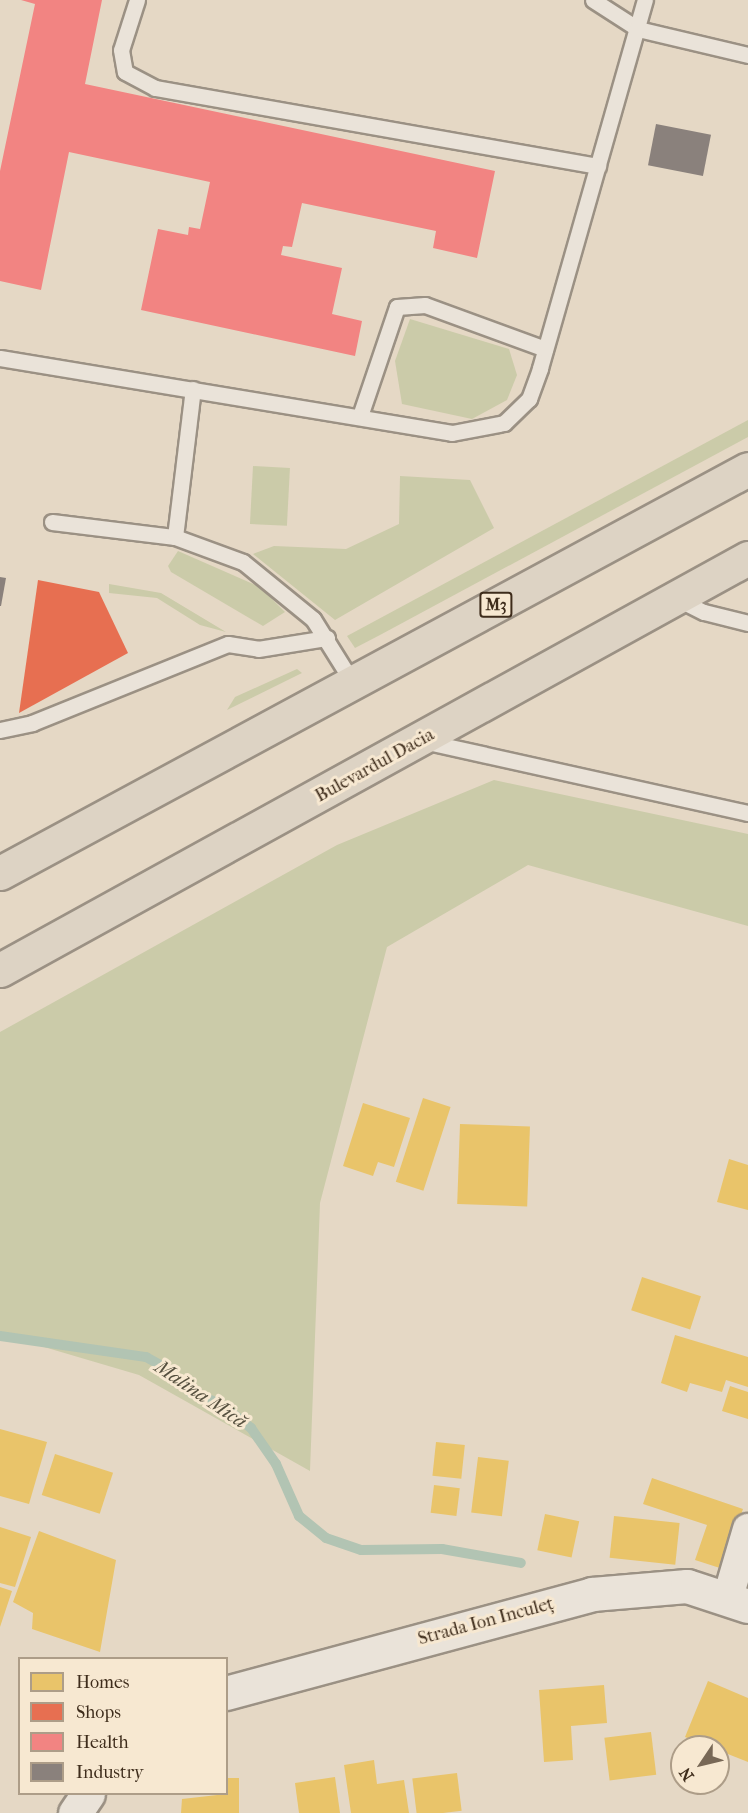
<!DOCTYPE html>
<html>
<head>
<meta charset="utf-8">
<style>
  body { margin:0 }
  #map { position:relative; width:748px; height:1813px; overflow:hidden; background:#e5d8c5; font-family:"IM FELL French Canon",serif }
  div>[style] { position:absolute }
  .green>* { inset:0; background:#cbcba9; transform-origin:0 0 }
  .homes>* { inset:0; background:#e9c46a; transform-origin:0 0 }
  .shops>* { inset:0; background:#e76f51 }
  .health>* { inset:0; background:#f28482 }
  .industry>* { inset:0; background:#8a817c; transform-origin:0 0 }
  .stream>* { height:10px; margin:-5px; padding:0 5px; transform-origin:5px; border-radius:5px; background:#b2c4b3 }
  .roads { filter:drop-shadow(2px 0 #9b9184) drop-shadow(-2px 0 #9b9184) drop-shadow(0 2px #9b9184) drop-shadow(0 -2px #9b9184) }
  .service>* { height:15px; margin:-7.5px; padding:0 7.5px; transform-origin:7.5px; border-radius:7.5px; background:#eae3d9 }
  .minor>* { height:30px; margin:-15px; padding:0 15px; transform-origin:15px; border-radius:15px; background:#eae3d9 }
  .secondary>* { height:33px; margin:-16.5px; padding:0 16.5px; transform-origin:16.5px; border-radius:16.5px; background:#eae3d9 }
  .trunk>* { height:33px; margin:-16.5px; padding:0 16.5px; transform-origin:16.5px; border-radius:16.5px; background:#ddd3c4 }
  span { translate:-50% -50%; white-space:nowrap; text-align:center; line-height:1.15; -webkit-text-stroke:6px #f7e8d1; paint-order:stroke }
  .shield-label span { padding:2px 4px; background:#f7e8d1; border:2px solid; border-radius:4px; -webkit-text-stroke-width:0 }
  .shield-label { font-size:16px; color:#3e2c1b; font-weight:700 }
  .street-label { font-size:18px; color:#3e2c1b }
  .water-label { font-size:20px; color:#56503f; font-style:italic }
  .legend { position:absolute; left:18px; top:1657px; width:210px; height:138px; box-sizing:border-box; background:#f7e8d1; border:2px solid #ad9d88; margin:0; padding:8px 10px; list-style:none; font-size:18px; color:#3e2c1b }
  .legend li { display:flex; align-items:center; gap:12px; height:30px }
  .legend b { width:30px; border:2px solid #ad9d88 }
  .north { position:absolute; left:670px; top:1735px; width:60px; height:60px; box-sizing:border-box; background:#f7e8d1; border:2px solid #ad9d88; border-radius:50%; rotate:235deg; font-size:16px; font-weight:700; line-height:24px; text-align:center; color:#3e2c1b }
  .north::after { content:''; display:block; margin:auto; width:21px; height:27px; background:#786856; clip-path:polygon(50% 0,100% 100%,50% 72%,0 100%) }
</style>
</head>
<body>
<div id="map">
  <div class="green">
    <div style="clip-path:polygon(410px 319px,509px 349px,517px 375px,507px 400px,472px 419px,402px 404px,395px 361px)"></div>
    <div style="clip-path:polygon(748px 420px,748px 437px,380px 635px,355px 648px,347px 636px)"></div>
    <div style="left:253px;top:466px;width:37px;height:58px;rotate:3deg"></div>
    <div style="clip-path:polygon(400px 476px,470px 480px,494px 528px,335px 620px,253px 554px,274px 546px,346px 549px,399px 524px)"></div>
    <div style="clip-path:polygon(178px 551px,260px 587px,285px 612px,263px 626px,171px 572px,168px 566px)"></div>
    <div style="clip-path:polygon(109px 584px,161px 593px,226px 632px,200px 625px,157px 598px,109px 593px)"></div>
    <div style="clip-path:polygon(297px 669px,302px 673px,227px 710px,235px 697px)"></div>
    <div style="clip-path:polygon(494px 780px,748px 834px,748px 926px,528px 865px,387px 947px,320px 1203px,310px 1471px,139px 1375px,0 1334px,0 1032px,337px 845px)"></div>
  </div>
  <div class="homes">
    <div style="left:423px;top:1098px;width:29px;height:88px;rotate:18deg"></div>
    <div style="clip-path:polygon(363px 1103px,410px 1118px,394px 1167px,378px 1162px,373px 1176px,343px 1166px)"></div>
    <div style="left:460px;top:1124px;width:70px;height:80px;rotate:2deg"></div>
    <div style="clip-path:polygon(729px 1159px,748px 1165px,748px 1210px,717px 1202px)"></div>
    <div style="left:642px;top:1277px;width:62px;height:35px;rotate:18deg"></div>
    <div style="clip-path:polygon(675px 1335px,748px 1357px,748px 1387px,726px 1380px,722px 1392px,690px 1383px,687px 1392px,661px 1383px)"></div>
    <div style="clip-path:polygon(730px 1386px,748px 1392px,748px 1419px,722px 1411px)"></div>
    <div style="clip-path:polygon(0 1429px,47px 1442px,29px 1504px,0 1496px)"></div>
    <div style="left:436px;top:1442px;width:29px;height:34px;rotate:6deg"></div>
    <div style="left:55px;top:1454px;width:61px;height:43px;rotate:18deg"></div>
    <div style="left:478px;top:1457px;width:31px;height:56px;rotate:7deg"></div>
    <div style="clip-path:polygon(652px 1478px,743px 1509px,723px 1569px,695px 1560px,707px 1525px,643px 1504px)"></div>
    <div style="left:434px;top:1485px;width:26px;height:28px;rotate:7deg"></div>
    <div style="left:545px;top:1514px;width:35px;height:37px;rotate:12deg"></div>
    <div style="left:614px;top:1516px;width:66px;height:42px;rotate:6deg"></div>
    <div style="clip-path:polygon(0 1527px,31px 1537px,15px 1587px,0 1583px)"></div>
    <div style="clip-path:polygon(39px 1531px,116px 1560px,100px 1652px,32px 1629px,33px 1613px,13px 1602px)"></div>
    <div style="clip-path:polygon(0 1587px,12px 1591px,0 1627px)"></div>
    <div style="clip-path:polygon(708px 1681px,748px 1698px,748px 1762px,685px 1737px)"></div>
    <div style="clip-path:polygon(604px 1685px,607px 1723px,571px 1726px,573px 1760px,544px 1762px,539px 1690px)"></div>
    <div style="left:651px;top:1732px;width:43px;height:47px;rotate:83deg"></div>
    <div style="clip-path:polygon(374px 1760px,377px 1784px,404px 1780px,409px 1813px,351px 1813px,344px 1765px)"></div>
    <div style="left:457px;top:1773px;width:38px;height:45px;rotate:83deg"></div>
    <div style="clip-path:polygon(335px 1777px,340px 1813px,299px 1813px,295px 1783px)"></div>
    <div style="clip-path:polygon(226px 1778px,239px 1778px,239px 1813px,181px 1813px,182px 1799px,226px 1794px)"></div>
  </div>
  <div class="shops">
    <div style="clip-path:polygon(38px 580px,99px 592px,128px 653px,19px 713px)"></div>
  </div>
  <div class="health">
    <div style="clip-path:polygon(102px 0,85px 84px,495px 171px,477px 258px,433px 248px,436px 231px,302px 203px,292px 247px,283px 246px,281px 255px,342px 268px,332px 314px,362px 321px,355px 356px,141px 310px,158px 229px,188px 235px,189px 227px,200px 229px,210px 182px,69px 152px,41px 290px,0 281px,0 171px,35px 4px,21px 0)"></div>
  </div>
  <div class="industry">
    <div style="left:656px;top:124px;width:56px;height:42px;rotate:11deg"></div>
    <div style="clip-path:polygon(0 577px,6px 578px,1px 606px,0 606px)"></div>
  </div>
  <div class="stream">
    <div style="left:0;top:1336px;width:148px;rotate:8.2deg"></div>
    <div style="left:146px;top:1357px;width:26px;rotate:29deg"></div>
    <div style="left:169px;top:1370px;width:32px;rotate:46deg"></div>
    <div style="left:191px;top:1393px;width:30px;rotate:20deg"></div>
    <div style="left:219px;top:1403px;width:41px;rotate:38deg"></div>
    <div style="left:251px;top:1428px;width:44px;rotate:55.2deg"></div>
    <div style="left:276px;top:1464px;width:57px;rotate:66.1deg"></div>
    <div style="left:299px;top:1516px;width:35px;rotate:39deg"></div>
    <div style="left:326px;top:1538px;width:37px;rotate:19deg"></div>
    <div style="left:361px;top:1550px;width:81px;rotate:-0.7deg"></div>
    <div style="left:442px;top:1549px;width:80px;rotate:10deg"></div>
  </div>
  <div class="roads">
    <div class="service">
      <div style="left:137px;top:0;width:52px;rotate:107.7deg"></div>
      <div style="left:121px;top:50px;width:22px;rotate:80deg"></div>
      <div style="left:125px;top:72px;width:34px;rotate:28deg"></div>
      <div style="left:155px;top:88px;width:450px;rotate:10deg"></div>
      <div style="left:593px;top:0;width:54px;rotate:32.8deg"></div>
      <div style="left:638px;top:29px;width:113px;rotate:13.3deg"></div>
      <div style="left:0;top:358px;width:458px;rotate:9.4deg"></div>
      <div style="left:452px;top:433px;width:53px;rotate:-10.9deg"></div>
      <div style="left:504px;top:423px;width:35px;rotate:-44deg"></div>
      <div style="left:529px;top:399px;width:33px;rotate:-70deg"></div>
      <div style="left:540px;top:368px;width:383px;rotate:-74.1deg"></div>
      <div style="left:360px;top:416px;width:115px;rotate:-71.3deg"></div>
      <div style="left:397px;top:307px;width:28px;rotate:-4deg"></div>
      <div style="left:425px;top:305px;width:128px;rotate:20.1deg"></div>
      <div style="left:52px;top:522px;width:124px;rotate:7deg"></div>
      <div style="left:175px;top:537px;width:72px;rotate:20.2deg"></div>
      <div style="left:243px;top:562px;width:90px;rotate:39.2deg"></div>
      <div style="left:313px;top:619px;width:75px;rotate:58deg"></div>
      <div style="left:175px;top:537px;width:149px;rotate:-83.1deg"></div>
      <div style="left:676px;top:598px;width:31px;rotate:27deg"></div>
      <div style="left:704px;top:612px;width:45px;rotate:14deg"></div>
      <div style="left:0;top:730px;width:33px;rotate:-12deg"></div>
      <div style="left:32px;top:723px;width:211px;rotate:-22deg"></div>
      <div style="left:228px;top:644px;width:30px;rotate:9deg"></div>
      <div style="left:258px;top:649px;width:70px;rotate:-9.1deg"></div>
      <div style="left:423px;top:741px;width:333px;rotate:12.5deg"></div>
    </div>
    <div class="minor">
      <div style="left:728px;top:1597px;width:71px;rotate:-73.6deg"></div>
    </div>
    <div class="secondary">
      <div style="left:226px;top:1693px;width:379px;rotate:-15.1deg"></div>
      <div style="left:592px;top:1594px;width:95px;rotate:-4.8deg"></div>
      <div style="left:687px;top:1586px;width:64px;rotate:18.2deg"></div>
      <div style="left:75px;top:1813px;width:23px;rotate:-56deg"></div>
    </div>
    <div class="trunk">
      <div style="left:0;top:873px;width:850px;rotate:-28.37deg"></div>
      <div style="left:0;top:970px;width:854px;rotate:-28.85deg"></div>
    </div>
  </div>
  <div class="shield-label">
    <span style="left:496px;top:605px">M3</span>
  </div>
  <div class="street-label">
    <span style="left:375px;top:766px;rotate:-29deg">Bulevardul Dacia</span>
    <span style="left:486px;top:1622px;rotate:-15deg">Strada Ion Inculeț</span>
  </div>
  <div class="water-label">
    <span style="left:201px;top:1394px;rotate:34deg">Malina Mică</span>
  </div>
  <ul class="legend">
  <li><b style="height:16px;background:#e9c46a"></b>Homes</li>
  <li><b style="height:16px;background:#e76f51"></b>Shops</li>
  <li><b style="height:16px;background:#f28482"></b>Health</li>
  <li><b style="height:16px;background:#8a817c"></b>Industry</li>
  </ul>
  <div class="north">N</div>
</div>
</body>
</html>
